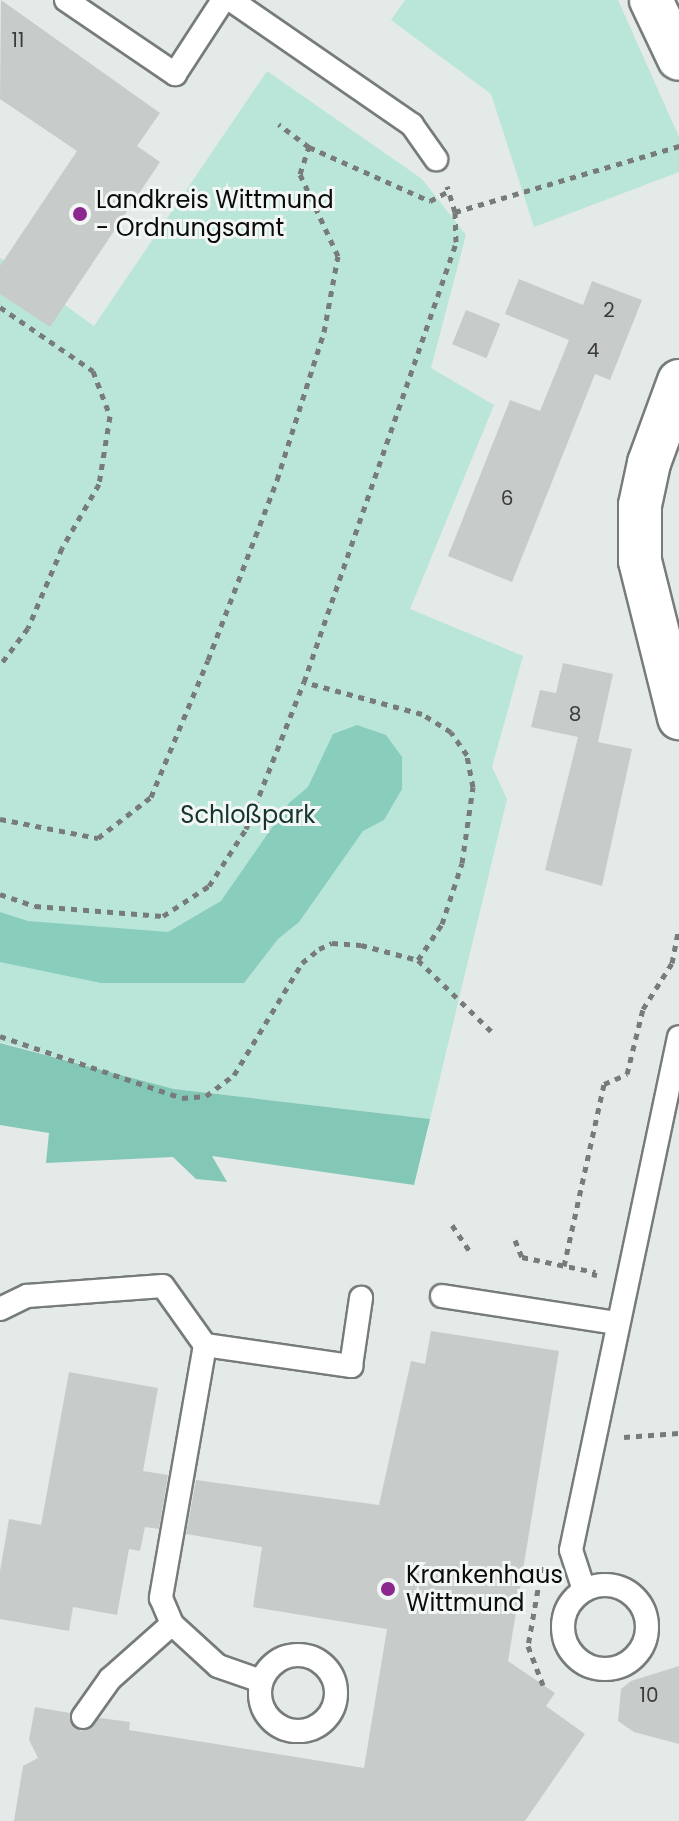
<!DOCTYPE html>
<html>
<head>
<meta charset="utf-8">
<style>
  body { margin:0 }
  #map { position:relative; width:679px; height:1821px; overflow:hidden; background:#e4eae8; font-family:Poppins,sans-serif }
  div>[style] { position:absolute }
  .green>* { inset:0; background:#bae5d9 }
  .forest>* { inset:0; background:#83c7b6 }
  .water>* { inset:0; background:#89cdbc }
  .building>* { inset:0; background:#c7cccb; transform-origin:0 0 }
  .path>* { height:5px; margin-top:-2.5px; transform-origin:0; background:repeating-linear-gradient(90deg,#777b79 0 6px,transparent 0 12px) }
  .roads { filter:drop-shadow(2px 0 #777c7b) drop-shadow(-2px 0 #777c7b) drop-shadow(0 2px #777c7b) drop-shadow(0 -2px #777c7b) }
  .service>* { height:22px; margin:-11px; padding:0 11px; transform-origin:11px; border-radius:11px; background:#fff }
  .service>.ring { margin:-11px; padding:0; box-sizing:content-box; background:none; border:22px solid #fff; border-radius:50% }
  .minor>* { height:42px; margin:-21px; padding:0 21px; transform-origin:21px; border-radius:21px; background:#fff }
  .dots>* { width:22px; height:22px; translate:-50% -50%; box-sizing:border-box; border:4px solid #f2f7f5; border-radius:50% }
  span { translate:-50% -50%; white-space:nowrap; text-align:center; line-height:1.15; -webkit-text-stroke:6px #f2f7f5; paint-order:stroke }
  .number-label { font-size:20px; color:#393c3b }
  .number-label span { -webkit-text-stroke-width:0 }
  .poi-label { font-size:24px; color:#0a0c0b }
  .left { translate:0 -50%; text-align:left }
  .park-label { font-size:24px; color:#14352e }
</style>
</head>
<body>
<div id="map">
  <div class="green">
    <div style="clip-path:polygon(405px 0,618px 0,679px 137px,679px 172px,534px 227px,491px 94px,391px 20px)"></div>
    <div style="clip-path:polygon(267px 71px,422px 179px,466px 235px,431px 368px,494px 405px,410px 609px,523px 656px,492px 767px,507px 799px,430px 1119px,174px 1089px,0 1042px,0 258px,94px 326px)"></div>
  </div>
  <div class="forest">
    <div style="clip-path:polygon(0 1043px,174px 1089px,430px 1119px,414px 1185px,212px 1156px,227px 1182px,196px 1179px,173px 1157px,46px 1163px,49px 1133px,0 1125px)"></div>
  </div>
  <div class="water">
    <div style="clip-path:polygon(357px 725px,386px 735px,402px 757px,402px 789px,384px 820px,363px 831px,299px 922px,278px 939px,244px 983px,101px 983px,0 962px,0 912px,28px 921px,168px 932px,221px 901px,289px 803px,308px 787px,333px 734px)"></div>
  </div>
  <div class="building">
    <div style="clip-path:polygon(1px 0,160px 113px,137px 146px,160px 162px,50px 327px,0 294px,0 266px,77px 151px,0 99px)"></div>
    <div style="clip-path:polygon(519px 279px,583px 305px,592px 281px,642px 300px,610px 380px,595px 374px,512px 582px,448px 556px,510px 400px,540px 411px,569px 340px,505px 314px)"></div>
    <div style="left:466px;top:310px;width:37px;height:37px;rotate:22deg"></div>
    <div style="clip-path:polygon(563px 663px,613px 674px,598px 742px,632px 749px,602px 886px,545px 870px,578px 737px,531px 727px,540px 690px,556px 693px)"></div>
    <div style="clip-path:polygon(431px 1331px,559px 1351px,508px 1661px,555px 1693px,546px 1706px,585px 1734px,525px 1821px,14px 1821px,23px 1766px,38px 1758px,29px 1740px,35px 1707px,70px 1713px,71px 1724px,81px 1731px,100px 1718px,130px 1722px,129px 1730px,364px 1768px,387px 1629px,253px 1607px,262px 1547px,186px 1534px,196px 1480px,379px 1505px,411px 1361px,425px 1364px)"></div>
    <div style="clip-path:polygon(69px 1372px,158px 1388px,143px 1471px,168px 1475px,159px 1529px,145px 1527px,140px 1551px,129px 1549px,117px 1615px,73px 1607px,69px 1631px,0 1619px,0 1571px,9px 1519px,41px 1525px)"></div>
    <div style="clip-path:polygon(679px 1666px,679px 1744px,634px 1732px,618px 1721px,621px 1689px,631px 1681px)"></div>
  </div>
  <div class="path">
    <div style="left:309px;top:147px;width:133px;rotate:24.1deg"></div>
    <div style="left:430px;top:201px;width:21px;rotate:-28deg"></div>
    <div style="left:455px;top:212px;width:234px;rotate:-16.4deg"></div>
    <div style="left:0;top:307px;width:113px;rotate:34.5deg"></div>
    <div style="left:93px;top:371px;width:48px;rotate:69.3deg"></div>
    <div style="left:110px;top:416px;width:69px;rotate:99.2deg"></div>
    <div style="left:99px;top:484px;width:74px;rotate:120deg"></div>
    <div style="left:62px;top:548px;width:87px;rotate:113deg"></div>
    <div style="left:28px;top:628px;width:46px;rotate:127.1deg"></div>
    <div style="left:0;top:819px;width:100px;rotate:11deg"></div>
    <div style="left:98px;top:838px;width:67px;rotate:-37.7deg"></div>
    <div style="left:151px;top:797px;width:148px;rotate:-67.4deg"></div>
    <div style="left:208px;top:660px;width:193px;rotate:-69deg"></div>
    <div style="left:277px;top:480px;width:155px;rotate:-72.4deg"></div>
    <div style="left:324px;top:332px;width:77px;rotate:-79.6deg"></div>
    <div style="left:338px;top:256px;width:90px;rotate:-114.9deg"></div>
    <div style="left:300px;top:174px;width:28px;rotate:-72deg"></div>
    <div style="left:309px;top:147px;width:38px;rotate:-143deg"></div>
    <div style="left:0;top:894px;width:37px;rotate:19deg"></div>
    <div style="left:35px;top:906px;width:128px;rotate:4.5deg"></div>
    <div style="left:163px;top:916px;width:55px;rotate:-33.1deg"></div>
    <div style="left:209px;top:886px;width:68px;rotate:-57deg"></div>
    <div style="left:246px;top:829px;width:158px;rotate:-68.5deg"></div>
    <div style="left:304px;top:682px;width:466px;rotate:-70.9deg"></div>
    <div style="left:456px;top:242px;width:30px;rotate:-92deg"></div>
    <div style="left:455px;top:212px;width:27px;rotate:-107deg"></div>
    <div style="left:418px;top:960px;width:107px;rotate:44.2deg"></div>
    <div style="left:0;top:1036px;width:192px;rotate:18.8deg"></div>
    <div style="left:182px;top:1098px;width:24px;rotate:-5deg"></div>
    <div style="left:206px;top:1096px;width:35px;rotate:-37deg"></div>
    <div style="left:234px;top:1075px;width:131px;rotate:-58.7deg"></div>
    <div style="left:302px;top:963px;width:22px;rotate:-39deg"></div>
    <div style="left:319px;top:949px;width:14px;rotate:-25deg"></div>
    <div style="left:332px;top:943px;width:29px;rotate:4deg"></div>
    <div style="left:361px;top:945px;width:59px;rotate:14.7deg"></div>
    <div style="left:418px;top:960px;width:43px;rotate:-56.3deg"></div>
    <div style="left:442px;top:924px;width:64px;rotate:-71.8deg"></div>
    <div style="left:462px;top:863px;width:77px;rotate:-81.8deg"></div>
    <div style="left:473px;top:787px;width:33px;rotate:-101deg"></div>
    <div style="left:467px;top:755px;width:28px;rotate:-125deg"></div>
    <div style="left:451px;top:732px;width:34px;rotate:-148deg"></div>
    <div style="left:422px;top:714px;width:122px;rotate:-164.8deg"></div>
    <div style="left:452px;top:1225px;width:34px;rotate:56deg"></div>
    <div style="left:515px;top:1240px;width:18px;rotate:68deg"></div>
    <div style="left:522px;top:1257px;width:75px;rotate:11.6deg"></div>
    <div style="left:595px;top:1272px;width:5px;rotate:101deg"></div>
    <div style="left:564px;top:1266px;width:186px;rotate:-77.6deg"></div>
    <div style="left:604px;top:1084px;width:25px;rotate:-23deg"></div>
    <div style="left:627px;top:1074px;width:67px;rotate:-76.2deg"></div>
    <div style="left:643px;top:1009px;width:54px;rotate:-57.8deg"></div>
    <div style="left:672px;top:963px;width:36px;rotate:-79deg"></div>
    <div style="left:624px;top:1437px;width:55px;rotate:-4.2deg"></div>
    <div style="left:542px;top:1566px;width:81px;rotate:99.9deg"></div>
    <div style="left:528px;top:1646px;width:42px;rotate:69deg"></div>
  </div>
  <div class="roads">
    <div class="service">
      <div style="left:66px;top:0;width:132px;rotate:34.2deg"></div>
      <div style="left:175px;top:74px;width:88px;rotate:-57deg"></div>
      <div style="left:231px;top:0;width:220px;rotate:34.6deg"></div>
      <div style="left:412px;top:125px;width:42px;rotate:54.8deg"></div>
      <div style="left:442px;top:1296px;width:176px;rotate:8.8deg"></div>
      <div style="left:0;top:1309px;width:30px;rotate:-26deg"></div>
      <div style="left:27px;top:1296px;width:136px;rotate:-4.2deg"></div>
      <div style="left:163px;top:1286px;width:72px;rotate:54.6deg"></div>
      <div style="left:205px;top:1345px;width:257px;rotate:99.9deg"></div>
      <div style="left:161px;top:1598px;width:28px;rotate:67deg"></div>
      <div style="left:172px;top:1624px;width:62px;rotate:42.4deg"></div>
      <div style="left:218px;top:1666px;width:46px;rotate:19.2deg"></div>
      <div style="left:205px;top:1345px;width:148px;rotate:8.2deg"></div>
      <div style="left:351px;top:1366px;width:69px;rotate:-81.6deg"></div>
      <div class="ring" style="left:563px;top:1585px;width:62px;height:62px"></div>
      <div style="left:584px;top:1590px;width:42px;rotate:-108deg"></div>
      <div style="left:571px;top:1550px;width:524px;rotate:-78.11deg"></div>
      <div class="ring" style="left:260px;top:1655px;width:54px;height:54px"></div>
      <div style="left:83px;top:1717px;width:47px;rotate:-54.6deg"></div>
      <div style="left:110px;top:1679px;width:83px;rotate:-41.6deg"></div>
    </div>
    <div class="minor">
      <div style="left:651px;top:0;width:65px;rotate:64.6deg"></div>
      <div style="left:679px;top:381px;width:87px;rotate:110.1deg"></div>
      <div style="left:649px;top:463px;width:43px;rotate:102.1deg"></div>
      <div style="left:640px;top:505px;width:56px;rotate:90deg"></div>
      <div style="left:640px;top:561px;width:162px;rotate:76deg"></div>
    </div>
  </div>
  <div class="dots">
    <div style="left:80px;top:214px;background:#8b278e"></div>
    <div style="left:388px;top:1589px;background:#8b278e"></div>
  </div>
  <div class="number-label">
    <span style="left:18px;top:40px">11</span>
    <span style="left:609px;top:310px">2</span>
    <span style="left:593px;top:350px">4</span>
    <span style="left:507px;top:498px">6</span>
    <span style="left:575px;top:714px">8</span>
    <span style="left:649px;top:1695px">10</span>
  </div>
  <div class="poi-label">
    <span class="left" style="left:96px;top:214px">Landkreis Wittmund<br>- Ordnungsamt</span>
    <span class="left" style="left:406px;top:1589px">Krankenhaus<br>Wittmund</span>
  </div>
  <div class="park-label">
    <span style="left:248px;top:815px">Schloßpark</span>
  </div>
</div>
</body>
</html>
